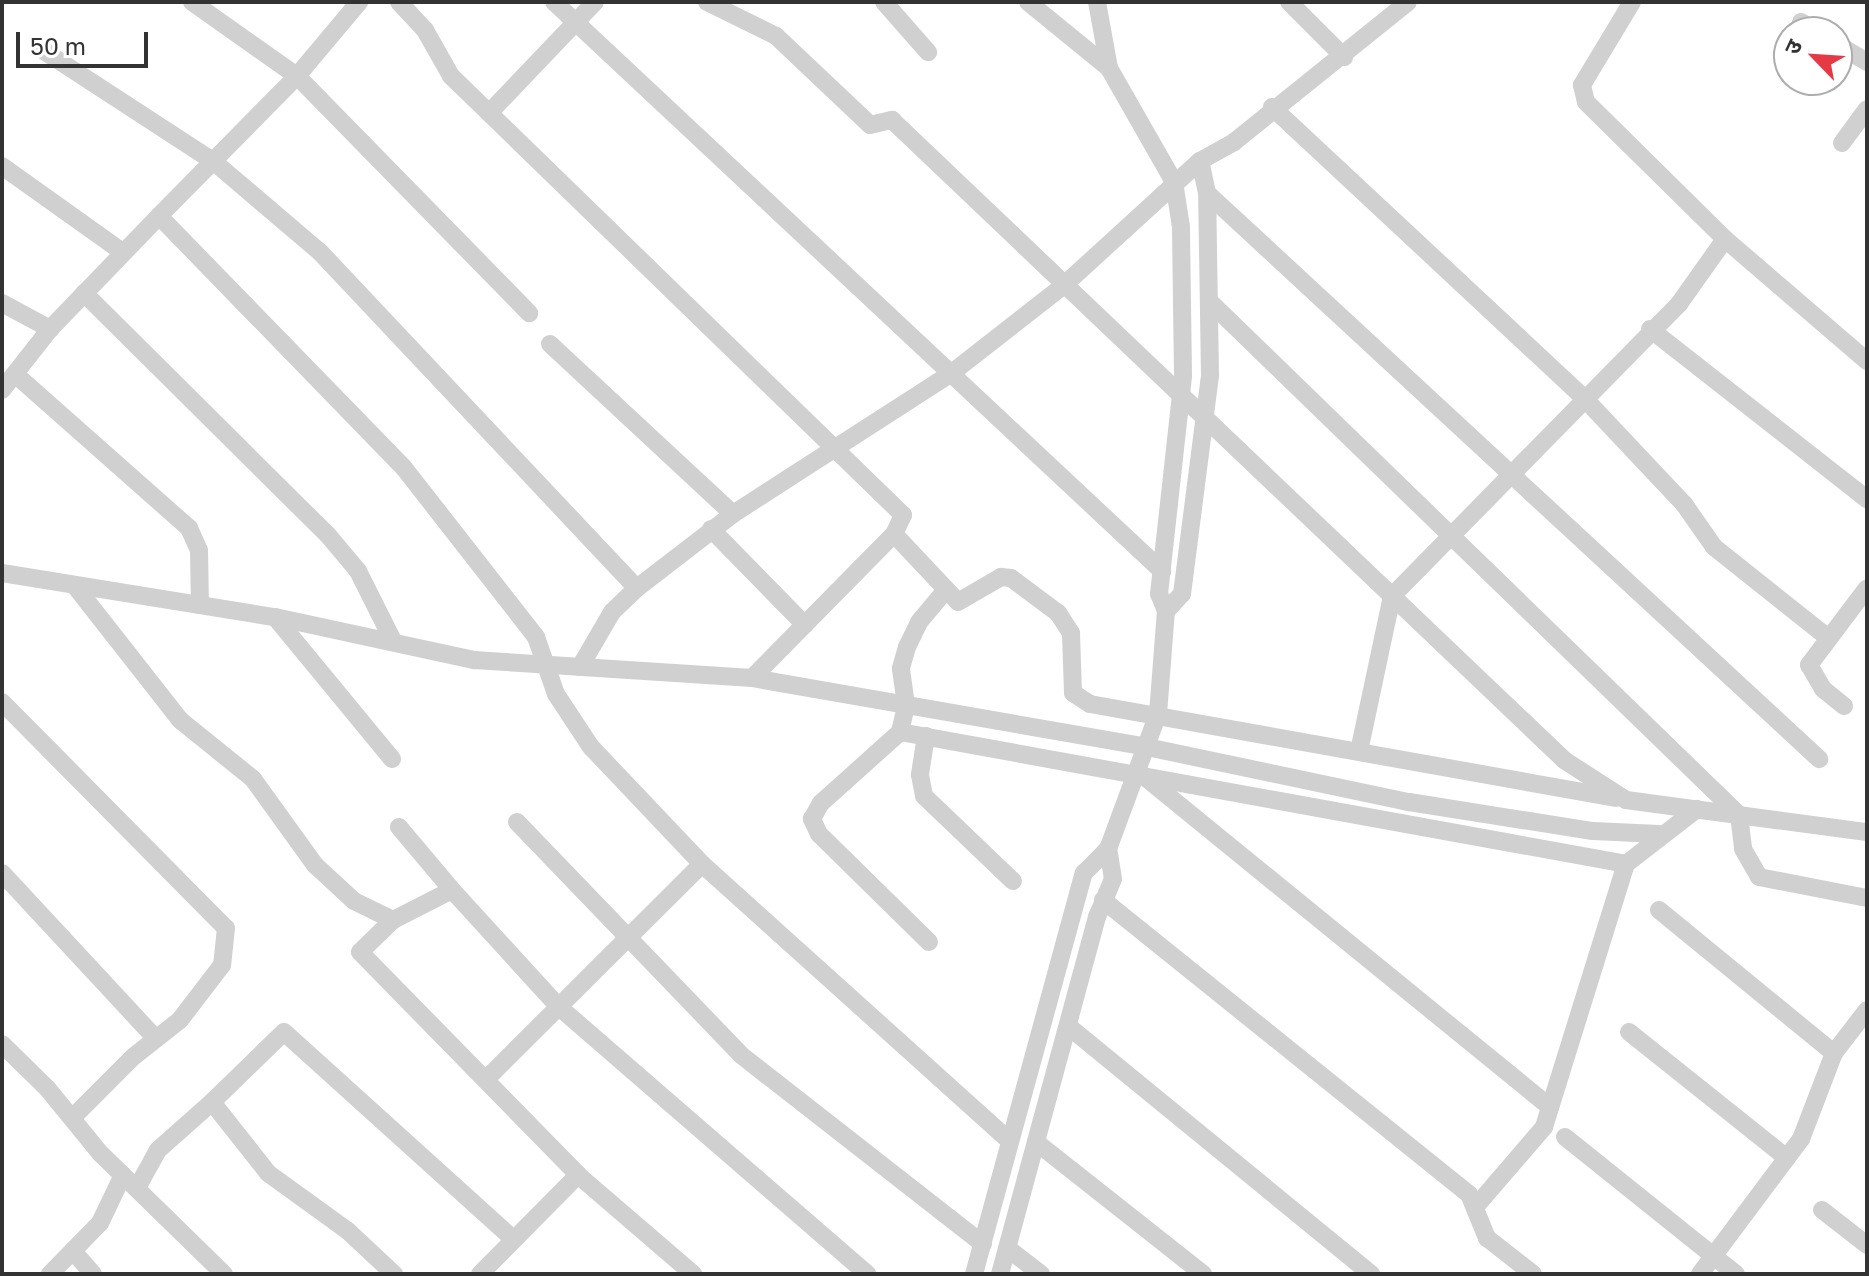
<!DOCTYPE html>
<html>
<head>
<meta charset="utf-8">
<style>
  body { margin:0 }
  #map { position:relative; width:1869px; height:1276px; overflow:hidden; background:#fff; font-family:"Golos Text","Noto Sans Devanagari",sans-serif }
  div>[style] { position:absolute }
  .minor>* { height:18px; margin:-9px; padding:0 9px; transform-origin:9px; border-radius:9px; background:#d0d0d0 }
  span { translate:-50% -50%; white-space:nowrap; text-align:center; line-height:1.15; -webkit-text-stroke:8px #fff; paint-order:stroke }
  .frame { position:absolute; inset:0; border:4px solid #333; pointer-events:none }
  .north { position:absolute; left:1773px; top:16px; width:80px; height:80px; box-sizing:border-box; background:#fff; border:2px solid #adadad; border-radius:50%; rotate:295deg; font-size:22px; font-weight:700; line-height:32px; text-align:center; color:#333 }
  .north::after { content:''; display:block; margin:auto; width:28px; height:36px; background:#e63946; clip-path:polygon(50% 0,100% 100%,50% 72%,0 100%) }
  .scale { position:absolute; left:16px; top:32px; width:132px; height:36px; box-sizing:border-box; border:4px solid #333; border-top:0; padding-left:10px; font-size:24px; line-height:28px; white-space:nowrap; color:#333; -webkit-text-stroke:6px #fff; paint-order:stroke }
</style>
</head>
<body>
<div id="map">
  <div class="minor">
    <div style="left:192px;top:2px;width:128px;rotate:35.2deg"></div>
    <div style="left:297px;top:76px;width:332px;rotate:45.6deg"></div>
    <div style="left:399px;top:2px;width:38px;rotate:47deg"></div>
    <div style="left:425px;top:30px;width:53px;rotate:60.5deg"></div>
    <div style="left:451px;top:76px;width:630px;rotate:44.16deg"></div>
    <div style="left:903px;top:515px;width:21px;rotate:115deg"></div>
    <div style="left:894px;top:534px;width:202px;rotate:134.6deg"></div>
    <div style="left:554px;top:2px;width:833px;rotate:43.1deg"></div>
    <div style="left:707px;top:2px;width:77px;rotate:26.2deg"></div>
    <div style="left:776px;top:36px;width:129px;rotate:43.4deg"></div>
    <div style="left:870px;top:125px;width:23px;rotate:-13deg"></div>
    <div style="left:892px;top:120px;width:690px;rotate:43.59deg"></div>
    <div style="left:1392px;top:596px;width:158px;rotate:102deg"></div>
    <div style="left:884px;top:2px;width:67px;rotate:48.7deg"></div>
    <div style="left:1028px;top:2px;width:104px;rotate:39.2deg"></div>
    <div style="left:1289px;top:2px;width:78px;rotate:45deg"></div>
    <div style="left:1632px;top:2px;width:97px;rotate:121.1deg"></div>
    <div style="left:1582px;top:85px;width:17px;rotate:77deg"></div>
    <div style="left:1586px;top:102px;width:195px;rotate:44.6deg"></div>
    <div style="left:1725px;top:239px;width:187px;rotate:40.7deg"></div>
    <div style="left:1801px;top:22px;width:20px;rotate:30deg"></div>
    <div style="left:1837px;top:44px;width:35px;rotate:31deg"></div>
    <div style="left:44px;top:51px;width:202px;rotate:33.1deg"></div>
    <div style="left:213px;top:161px;width:140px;rotate:40.4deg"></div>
    <div style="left:320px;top:252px;width:462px;rotate:46.7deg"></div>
    <div style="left:1272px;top:107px;width:427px;rotate:43deg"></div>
    <div style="left:1584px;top:398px;width:146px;rotate:46.7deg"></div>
    <div style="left:1684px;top:504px;width:52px;rotate:55.1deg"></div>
    <div style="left:1714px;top:547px;width:143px;rotate:38.5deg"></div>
    <div style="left:489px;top:113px;width:153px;rotate:-46.3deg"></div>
    <div style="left:1842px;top:143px;width:42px;rotate:-53.7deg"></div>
    <div style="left:2px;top:166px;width:146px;rotate:35.5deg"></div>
    <div style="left:1207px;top:193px;width:834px;rotate:42.76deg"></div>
    <div style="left:159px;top:216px;width:197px;rotate:-45.4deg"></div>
    <div style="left:297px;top:76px;width:97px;rotate:-50deg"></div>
    <div style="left:1725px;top:239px;width:80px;rotate:125.3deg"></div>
    <div style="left:1679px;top:304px;width:409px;rotate:134.5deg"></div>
    <div style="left:1392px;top:596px;width:238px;rotate:43.6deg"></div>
    <div style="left:1564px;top:760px;width:74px;rotate:32.8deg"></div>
    <div style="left:1626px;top:800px;width:243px;rotate:7.6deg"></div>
    <div style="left:84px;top:293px;width:342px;rotate:44.8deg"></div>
    <div style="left:327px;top:534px;width:48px;rotate:50deg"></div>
    <div style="left:358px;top:571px;width:80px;rotate:63.4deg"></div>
    <div style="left:1209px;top:301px;width:738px;rotate:44.12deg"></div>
    <div style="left:1739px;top:815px;width:34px;rotate:83deg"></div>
    <div style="left:1743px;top:849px;width:32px;rotate:60deg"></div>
    <div style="left:1759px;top:877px;width:110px;rotate:11deg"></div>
    <div style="left:2px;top:303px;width:55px;rotate:28.4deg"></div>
    <div style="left:1650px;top:329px;width:276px;rotate:38.1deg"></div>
    <div style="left:550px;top:344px;width:250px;rotate:42.9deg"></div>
    <div style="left:16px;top:375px;width:231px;rotate:41.5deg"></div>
    <div style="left:189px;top:528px;width:24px;rotate:66deg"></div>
    <div style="left:199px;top:550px;width:55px;rotate:89deg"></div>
    <div style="left:2px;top:390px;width:78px;rotate:-51.8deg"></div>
    <div style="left:50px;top:329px;width:157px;rotate:-46deg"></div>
    <div style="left:159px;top:216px;width:351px;rotate:45.8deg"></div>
    <div style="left:404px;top:468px;width:214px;rotate:52deg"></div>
    <div style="left:536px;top:637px;width:60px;rotate:70.7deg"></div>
    <div style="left:556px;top:694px;width:64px;rotate:56.6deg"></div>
    <div style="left:591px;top:747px;width:161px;rotate:46.5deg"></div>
    <div style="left:702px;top:864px;width:305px;rotate:135.1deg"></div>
    <div style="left:711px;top:529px;width:134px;rotate:45.6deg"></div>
    <div style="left:894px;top:534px;width:93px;rotate:46.7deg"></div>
    <div style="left:958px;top:602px;width:50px;rotate:-30.2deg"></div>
    <div style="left:1001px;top:577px;width:10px;rotate:6deg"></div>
    <div style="left:1011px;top:578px;width:59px;rotate:36.7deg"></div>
    <div style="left:1058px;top:613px;width:24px;rotate:57deg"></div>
    <div style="left:1071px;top:633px;width:60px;rotate:88.1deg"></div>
    <div style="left:1073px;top:693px;width:20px;rotate:33deg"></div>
    <div style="left:1090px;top:704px;width:534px;rotate:10.13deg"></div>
    <div style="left:2px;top:573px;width:277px;rotate:9.2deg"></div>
    <div style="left:275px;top:617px;width:204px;rotate:12.2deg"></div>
    <div style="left:474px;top:660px;width:279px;rotate:3.7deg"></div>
    <div style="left:752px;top:678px;width:401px;rotate:9.9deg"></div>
    <div style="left:1147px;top:747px;width:268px;rotate:11.9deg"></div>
    <div style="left:1409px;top:802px;width:186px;rotate:9deg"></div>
    <div style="left:1593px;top:831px;width:66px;rotate:2.6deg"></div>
    <div style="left:75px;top:586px;width:170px;rotate:51.9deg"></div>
    <div style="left:180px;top:720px;width:94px;rotate:38.9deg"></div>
    <div style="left:253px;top:779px;width:106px;rotate:54.2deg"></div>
    <div style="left:315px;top:865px;width:53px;rotate:42.7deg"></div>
    <div style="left:354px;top:901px;width:43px;rotate:26deg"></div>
    <div style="left:1166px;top:611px;width:23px;rotate:-47deg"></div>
    <div style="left:1182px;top:594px;width:220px;rotate:-82.7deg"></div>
    <div style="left:1210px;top:376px;width:183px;rotate:-90.9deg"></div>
    <div style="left:1207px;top:193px;width:33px;rotate:-102deg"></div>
    <div style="left:275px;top:617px;width:184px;rotate:50.5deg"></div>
    <div style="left:580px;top:667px;width:64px;rotate:-59.8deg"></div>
    <div style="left:612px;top:612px;width:35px;rotate:-44deg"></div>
    <div style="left:637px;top:588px;width:121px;rotate:-37.6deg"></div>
    <div style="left:733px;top:514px;width:257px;rotate:-32.8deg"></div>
    <div style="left:949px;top:375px;width:145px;rotate:-38deg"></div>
    <div style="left:1063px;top:286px;width:185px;rotate:-42.4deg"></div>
    <div style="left:1200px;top:161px;width:39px;rotate:-29deg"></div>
    <div style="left:1234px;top:142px;width:223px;rotate:-38.8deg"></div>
    <div style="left:2px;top:702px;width:318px;rotate:45.3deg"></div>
    <div style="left:226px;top:928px;width:37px;rotate:96deg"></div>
    <div style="left:222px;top:965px;width:69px;rotate:127.4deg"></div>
    <div style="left:180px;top:1020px;width:60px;rotate:141.8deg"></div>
    <div style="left:133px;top:1057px;width:86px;rotate:135deg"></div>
    <div style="left:1844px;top:706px;width:27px;rotate:-141deg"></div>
    <div style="left:1823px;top:689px;width:28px;rotate:-120deg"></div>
    <div style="left:1809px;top:665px;width:96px;rotate:-53deg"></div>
    <div style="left:900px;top:732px;width:738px;rotate:10.3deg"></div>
    <div style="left:1626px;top:864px;width:90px;rotate:-37.8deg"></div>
    <div style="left:926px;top:736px;width:39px;rotate:99deg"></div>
    <div style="left:920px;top:775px;width:21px;rotate:79deg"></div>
    <div style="left:924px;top:796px;width:123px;rotate:43.7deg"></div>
    <div style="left:1140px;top:773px;width:529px;rotate:39.17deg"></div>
    <div style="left:517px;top:822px;width:323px;rotate:46.1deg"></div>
    <div style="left:741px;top:1055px;width:307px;rotate:38deg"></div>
    <div style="left:399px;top:827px;width:82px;rotate:49.9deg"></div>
    <div style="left:452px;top:890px;width:66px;rotate:153deg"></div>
    <div style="left:393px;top:920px;width:46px;rotate:135.9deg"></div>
    <div style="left:360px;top:952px;width:312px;rotate:45.6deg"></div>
    <div style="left:578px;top:1175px;width:139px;rotate:134.7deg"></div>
    <div style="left:702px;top:864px;width:414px;rotate:42deg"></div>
    <div style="left:2px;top:873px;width:226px;rotate:47.1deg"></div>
    <div style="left:452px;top:890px;width:159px;rotate:47.6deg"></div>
    <div style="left:559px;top:1007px;width:408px;rotate:40.9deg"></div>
    <div style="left:1103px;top:900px;width:469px;rotate:38.8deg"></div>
    <div style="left:1469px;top:1194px;width:48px;rotate:67.8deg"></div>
    <div style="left:1487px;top:1238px;width:58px;rotate:38deg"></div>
    <div style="left:1659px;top:910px;width:226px;rotate:39.3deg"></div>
    <div style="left:929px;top:942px;width:154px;rotate:-135.5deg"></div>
    <div style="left:819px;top:834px;width:17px;rotate:-115deg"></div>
    <div style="left:812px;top:819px;width:18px;rotate:-61deg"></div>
    <div style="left:821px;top:803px;width:106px;rotate:-41.9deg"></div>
    <div style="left:900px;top:732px;width:28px;rotate:-77deg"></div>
    <div style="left:906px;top:705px;width:37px;rotate:-98deg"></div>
    <div style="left:901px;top:668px;width:22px;rotate:-74deg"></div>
    <div style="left:907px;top:647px;width:28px;rotate:-64deg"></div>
    <div style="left:919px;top:622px;width:39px;rotate:-50deg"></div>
    <div style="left:1068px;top:1026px;width:392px;rotate:39.3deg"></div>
    <div style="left:1629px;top:1032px;width:202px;rotate:38.6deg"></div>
    <div style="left:2px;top:1044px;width:63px;rotate:44.4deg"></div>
    <div style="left:47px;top:1088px;width:84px;rotate:50.8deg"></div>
    <div style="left:100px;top:1153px;width:173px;rotate:44.3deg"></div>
    <div style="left:1565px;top:1137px;width:219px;rotate:38.7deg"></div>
    <div style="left:1036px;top:1142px;width:213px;rotate:38.3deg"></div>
    <div style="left:578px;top:1175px;width:152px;rotate:40.7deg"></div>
    <div style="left:137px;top:1188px;width:43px;rotate:-61.1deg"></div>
    <div style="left:158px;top:1150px;width:72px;rotate:-41.6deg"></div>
    <div style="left:1477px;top:1205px;width:103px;rotate:-49.3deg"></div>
    <div style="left:1544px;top:1127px;width:275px;rotate:-72.7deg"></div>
    <div style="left:1822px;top:1210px;width:57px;rotate:37.9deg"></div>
    <div style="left:1007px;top:1248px;width:43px;rotate:37.4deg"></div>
    <div style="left:73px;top:1251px;width:30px;rotate:49deg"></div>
    <div style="left:50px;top:1274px;width:71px;rotate:-45.6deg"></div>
    <div style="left:100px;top:1223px;width:53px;rotate:-64.4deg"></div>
    <div style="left:394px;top:1274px;width:63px;rotate:-136.9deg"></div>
    <div style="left:348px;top:1231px;width:99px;rotate:-144.1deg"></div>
    <div style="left:268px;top:1173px;width:90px;rotate:-128.3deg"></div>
    <div style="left:212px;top:1102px;width:100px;rotate:-44.2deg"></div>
    <div style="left:284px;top:1032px;width:309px;rotate:42.1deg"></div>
    <div style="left:974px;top:1274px;width:416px;rotate:-74.7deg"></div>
    <div style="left:1084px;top:873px;width:34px;rotate:-45deg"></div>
    <div style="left:1108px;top:849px;width:144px;rotate:-69.7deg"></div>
    <div style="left:1158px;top:714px;width:103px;rotate:-85.6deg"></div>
    <div style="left:1166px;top:611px;width:18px;rotate:-112deg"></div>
    <div style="left:1159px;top:594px;width:220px;rotate:-83.7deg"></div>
    <div style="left:1183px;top:375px;width:148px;rotate:-90.8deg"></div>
    <div style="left:1181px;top:227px;width:46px;rotate:-98.8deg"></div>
    <div style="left:1174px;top:182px;width:131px;rotate:-119.7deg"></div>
    <div style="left:1109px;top:68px;width:67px;rotate:-100.3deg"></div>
    <div style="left:1000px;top:1274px;width:370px;rotate:-74.8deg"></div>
    <div style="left:1097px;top:917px;width:41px;rotate:-67.2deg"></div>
    <div style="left:1113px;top:879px;width:30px;rotate:-99deg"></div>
    <div style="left:1700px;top:1274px;width:169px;rotate:-53.2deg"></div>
    <div style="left:1801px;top:1139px;width:92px;rotate:-69deg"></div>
    <div style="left:1834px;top:1053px;width:54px;rotate:-52.5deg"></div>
  </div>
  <div class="frame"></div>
  <div class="north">उ</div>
  <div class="scale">50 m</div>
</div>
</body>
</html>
